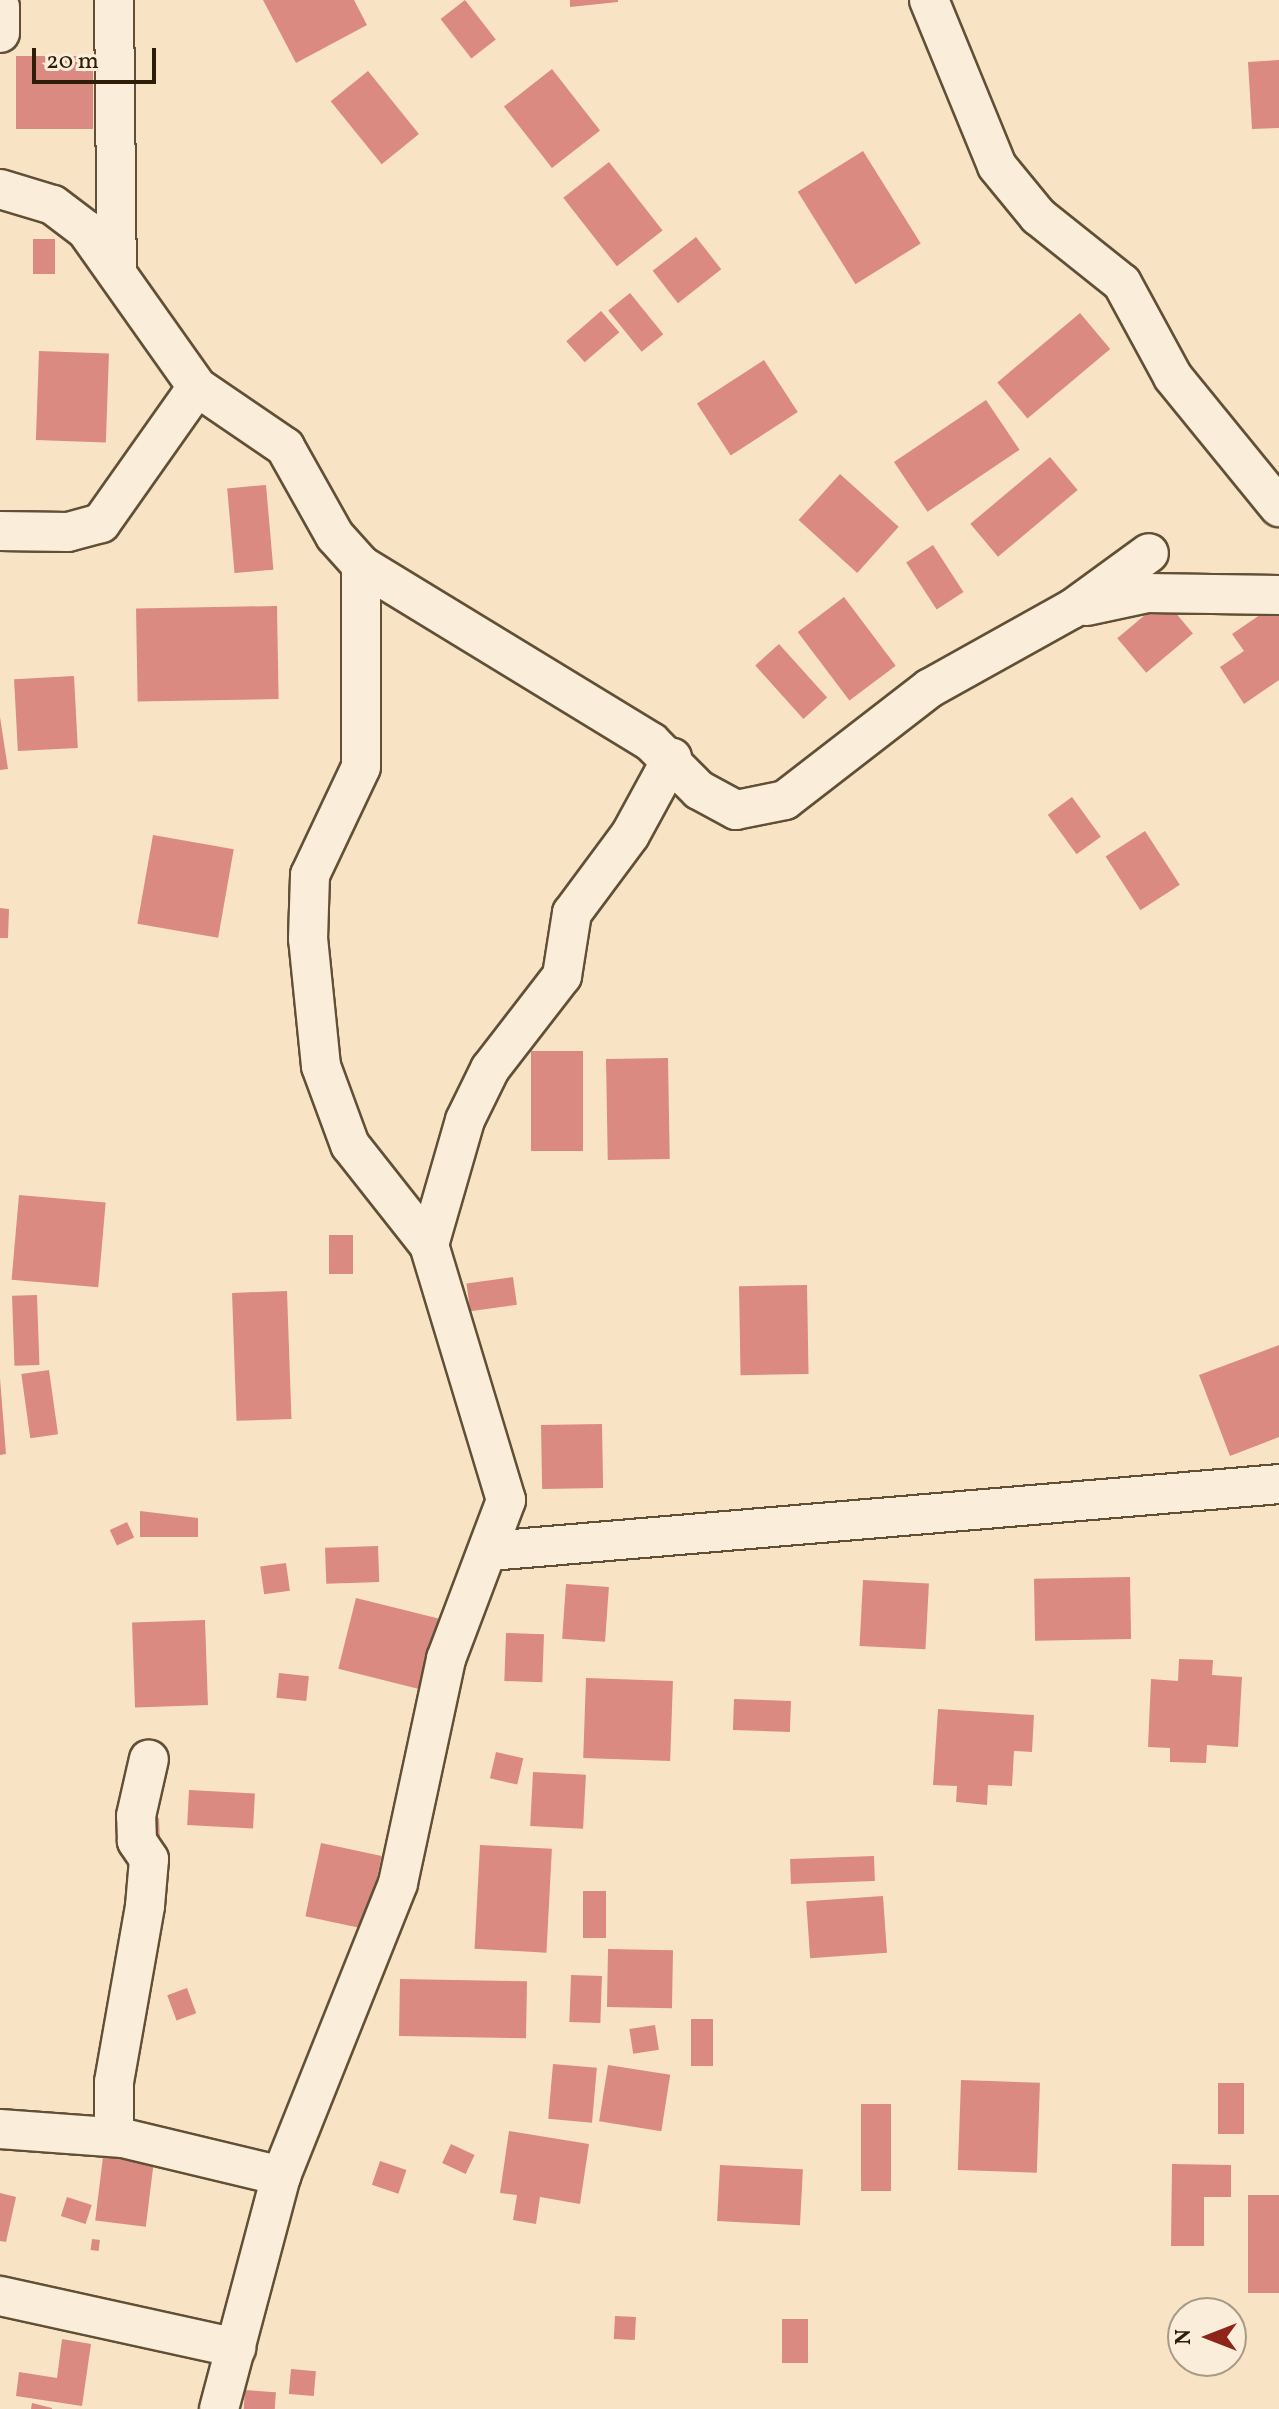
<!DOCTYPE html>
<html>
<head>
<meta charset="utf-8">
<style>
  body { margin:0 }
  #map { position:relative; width:1279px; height:2409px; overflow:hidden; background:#f8e4c4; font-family:Vollkorn,serif }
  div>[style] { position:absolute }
  .building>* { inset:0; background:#db8a82; transform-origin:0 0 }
  .roads { filter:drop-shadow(2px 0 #615036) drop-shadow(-2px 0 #615036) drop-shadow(0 2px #615036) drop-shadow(0 -2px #615036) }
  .minor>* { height:38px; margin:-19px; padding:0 19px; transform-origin:19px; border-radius:19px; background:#faedd9 }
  span { translate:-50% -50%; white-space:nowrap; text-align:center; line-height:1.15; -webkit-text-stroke:7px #faedd9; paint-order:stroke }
  .north { position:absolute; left:1167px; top:2297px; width:80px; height:80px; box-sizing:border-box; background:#faedd9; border:2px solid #a99a85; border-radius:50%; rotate:270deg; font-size:22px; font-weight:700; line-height:32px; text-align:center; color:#2f1e07 }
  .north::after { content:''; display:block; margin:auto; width:28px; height:36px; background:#8f2418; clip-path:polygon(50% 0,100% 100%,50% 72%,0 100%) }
  .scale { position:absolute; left:32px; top:48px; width:124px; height:36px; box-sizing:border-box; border:4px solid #2f1e07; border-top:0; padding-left:10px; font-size:24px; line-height:28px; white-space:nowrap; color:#2f1e07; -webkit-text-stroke:6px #faedd9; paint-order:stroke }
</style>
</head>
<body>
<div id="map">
  <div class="building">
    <div style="clip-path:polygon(263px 0,354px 0,367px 25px,296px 63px)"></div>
    <div style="left:465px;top:0;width:50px;height:31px;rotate:52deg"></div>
    <div style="clip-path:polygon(570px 0,618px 0,618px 2px,570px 7px)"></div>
    <div style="left:16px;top:56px;width:77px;height:73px"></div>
    <div style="clip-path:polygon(1279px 60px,1279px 128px,1252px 129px,1248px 62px)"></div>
    <div style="left:552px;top:69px;width:78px;height:61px;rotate:52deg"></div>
    <div style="left:368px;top:71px;width:81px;height:48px;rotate:51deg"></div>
    <div style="left:863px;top:151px;width:109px;height:77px;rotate:58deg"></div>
    <div style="left:609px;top:162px;width:87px;height:58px;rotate:52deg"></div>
    <div style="left:696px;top:237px;width:41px;height:55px;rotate:52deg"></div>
    <div style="left:33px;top:239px;width:22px;height:35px"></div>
    <div style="left:630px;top:293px;width:53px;height:28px;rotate:51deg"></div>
    <div style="left:601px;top:311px;width:28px;height:46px;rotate:49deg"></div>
    <div style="left:1080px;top:313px;width:47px;height:108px;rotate:50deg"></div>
    <div style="left:39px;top:351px;width:70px;height:89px;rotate:2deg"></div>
    <div style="left:764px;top:360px;width:62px;height:80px;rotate:57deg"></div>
    <div style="left:986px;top:400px;width:60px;height:111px;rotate:56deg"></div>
    <div style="left:1050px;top:457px;width:43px;height:104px;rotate:50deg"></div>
    <div style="left:840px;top:474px;width:79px;height:62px;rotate:42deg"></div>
    <div style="left:266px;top:485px;width:85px;height:39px;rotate:85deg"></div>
    <div style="left:933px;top:545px;width:56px;height:32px;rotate:57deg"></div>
    <div style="left:844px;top:597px;width:86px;height:58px;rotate:53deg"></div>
    <div style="left:1164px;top:599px;width:45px;height:61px;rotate:50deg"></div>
    <div style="clip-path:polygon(1279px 602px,1279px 680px,1244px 704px,1220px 667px,1244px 651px,1232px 634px)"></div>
    <div style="left:277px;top:606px;width:93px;height:141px;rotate:89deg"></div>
    <div style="left:779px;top:644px;width:72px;height:32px;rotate:48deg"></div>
    <div style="left:74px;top:676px;width:72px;height:60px;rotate:87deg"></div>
    <div style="clip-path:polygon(0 717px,8px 769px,0 770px)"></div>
    <div style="left:1072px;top:797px;width:49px;height:30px;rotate:54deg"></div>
    <div style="left:1145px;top:831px;width:64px;height:47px;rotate:57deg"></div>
    <div style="left:153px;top:835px;width:82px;height:90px;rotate:10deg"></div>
    <div style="clip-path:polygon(0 908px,9px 909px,8px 938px,0 938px)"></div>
    <div style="left:531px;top:1051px;width:52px;height:100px"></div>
    <div style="left:668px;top:1058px;width:101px;height:62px;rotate:89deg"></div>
    <div style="left:19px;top:1195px;width:87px;height:85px;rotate:5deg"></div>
    <div style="left:329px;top:1235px;width:24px;height:39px"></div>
    <div style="left:513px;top:1277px;width:28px;height:47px;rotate:82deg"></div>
    <div style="left:807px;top:1285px;width:89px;height:68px;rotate:89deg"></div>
    <div style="left:287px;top:1291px;width:128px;height:55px;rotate:88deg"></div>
    <div style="left:37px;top:1295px;width:70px;height:25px;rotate:88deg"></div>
    <div style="clip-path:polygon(1279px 1345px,1279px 1437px,1230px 1456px,1199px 1375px)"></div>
    <div style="left:49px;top:1370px;width:65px;height:28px;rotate:82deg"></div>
    <div style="clip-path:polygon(0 1378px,6px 1454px,0 1455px)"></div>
    <div style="left:602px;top:1424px;width:64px;height:61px;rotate:89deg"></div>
    <div style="clip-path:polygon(140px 1511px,198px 1518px,198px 1537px,140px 1537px)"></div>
    <div style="left:127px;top:1522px;width:17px;height:19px;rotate:65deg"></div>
    <div style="left:378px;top:1546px;width:36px;height:53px;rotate:88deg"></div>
    <div style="left:286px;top:1563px;width:28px;height:26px;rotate:82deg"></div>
    <div style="left:1130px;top:1577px;width:62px;height:96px;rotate:89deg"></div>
    <div style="left:863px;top:1580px;width:66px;height:66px;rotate:3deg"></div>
    <div style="left:566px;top:1584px;width:43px;height:55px;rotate:4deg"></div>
    <div style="left:356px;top:1598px;width:85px;height:73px;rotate:14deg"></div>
    <div style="left:205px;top:1620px;width:85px;height:73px;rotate:88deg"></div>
    <div style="left:506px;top:1633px;width:38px;height:48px;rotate:2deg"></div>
    <div style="clip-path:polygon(1179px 1659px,1213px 1660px,1212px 1675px,1242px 1677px,1238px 1747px,1207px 1745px,1206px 1763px,1170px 1762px,1170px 1748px,1148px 1747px,1151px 1679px,1178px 1681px)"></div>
    <div style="left:279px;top:1673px;width:30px;height:25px;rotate:6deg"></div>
    <div style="left:586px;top:1678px;width:87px;height:80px;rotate:2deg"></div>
    <div style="left:734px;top:1699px;width:57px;height:31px;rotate:2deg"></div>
    <div style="clip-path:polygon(938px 1709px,1034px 1715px,1032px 1752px,1014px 1751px,1012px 1786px,988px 1785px,987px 1805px,956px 1802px,957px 1786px,933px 1785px)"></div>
    <div style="left:496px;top:1752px;width:28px;height:27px;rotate:13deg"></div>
    <div style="left:533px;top:1772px;width:53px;height:54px;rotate:3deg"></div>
    <div style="left:189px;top:1790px;width:66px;height:35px;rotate:3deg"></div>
    <div style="clip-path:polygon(159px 1818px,160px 1842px,142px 1819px)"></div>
    <div style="left:321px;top:1843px;width:62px;height:75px;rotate:12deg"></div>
    <div style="left:480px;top:1845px;width:72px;height:104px;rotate:3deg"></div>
    <div style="left:874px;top:1856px;width:25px;height:84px;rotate:88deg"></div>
    <div style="left:583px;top:1891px;width:23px;height:47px"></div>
    <div style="left:883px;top:1896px;width:57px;height:77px;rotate:86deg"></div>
    <div style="left:608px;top:1949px;width:65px;height:58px;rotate:1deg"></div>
    <div style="left:571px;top:1975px;width:31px;height:47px;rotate:2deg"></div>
    <div style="left:400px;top:1979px;width:127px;height:57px;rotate:1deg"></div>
    <div style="left:187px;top:1988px;width:27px;height:21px;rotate:70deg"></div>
    <div style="left:691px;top:2019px;width:22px;height:47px"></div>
    <div style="left:655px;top:2025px;width:25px;height:26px;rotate:81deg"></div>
    <div style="left:553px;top:2064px;width:44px;height:55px;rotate:5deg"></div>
    <div style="left:608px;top:2065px;width:63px;height:57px;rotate:9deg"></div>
    <div style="left:961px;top:2080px;width:79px;height:90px;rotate:2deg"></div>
    <div style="left:1218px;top:2083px;width:26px;height:51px"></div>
    <div style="left:861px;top:2104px;width:30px;height:87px"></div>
    <div style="clip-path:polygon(509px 2131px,589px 2144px,580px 2204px,540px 2197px,536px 2224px,513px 2220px,517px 2195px,500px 2193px)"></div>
    <div style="left:451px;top:2144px;width:26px;height:21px;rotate:25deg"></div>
    <div style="left:103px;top:2157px;width:51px;height:64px;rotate:7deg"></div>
    <div style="left:380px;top:2161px;width:28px;height:25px;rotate:19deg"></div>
    <div style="clip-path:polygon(1172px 2164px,1231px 2165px,1231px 2197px,1204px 2197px,1204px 2246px,1171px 2246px)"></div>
    <div style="left:720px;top:2165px;width:83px;height:56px;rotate:3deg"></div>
    <div style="clip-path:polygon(0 2193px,16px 2197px,6px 2242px,0 2241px)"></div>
    <div style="left:1248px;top:2195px;width:31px;height:98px"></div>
    <div style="left:67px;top:2197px;width:26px;height:20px;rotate:18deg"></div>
    <div style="left:92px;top:2239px;width:8px;height:11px;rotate:7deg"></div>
    <div style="left:615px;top:2316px;width:21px;height:23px;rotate:3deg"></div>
    <div style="left:808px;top:2319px;width:44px;height:26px;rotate:90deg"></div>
    <div style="clip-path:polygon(62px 2339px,91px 2344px,82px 2406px,16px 2396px,19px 2372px,57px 2378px)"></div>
    <div style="left:291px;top:2369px;width:25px;height:25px;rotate:5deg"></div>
    <div style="left:245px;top:2390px;width:31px;height:19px;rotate:4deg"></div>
    <div style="clip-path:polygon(32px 2403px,52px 2408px,52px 2409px,31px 2409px)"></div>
  </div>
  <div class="roads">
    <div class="minor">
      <div style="left:114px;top:0;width:268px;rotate:89.4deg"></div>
      <div style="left:929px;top:0;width:179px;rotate:67.7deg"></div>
      <div style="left:997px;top:166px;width:65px;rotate:50.6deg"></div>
      <div style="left:1038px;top:216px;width:107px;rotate:38.6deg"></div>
      <div style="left:1122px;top:283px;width:107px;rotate:61.5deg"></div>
      <div style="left:1173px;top:377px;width:168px;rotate:50.8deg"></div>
      <div style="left:0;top:7px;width:26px;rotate:90deg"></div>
      <div style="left:0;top:189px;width:55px;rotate:16.8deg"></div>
      <div style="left:53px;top:205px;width:41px;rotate:37.1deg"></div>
      <div style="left:86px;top:230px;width:192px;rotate:54.7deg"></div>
      <div style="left:197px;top:387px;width:107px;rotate:34.3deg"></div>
      <div style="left:285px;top:447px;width:102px;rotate:60.7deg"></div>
      <div style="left:335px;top:536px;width:39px;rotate:48deg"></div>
      <div style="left:361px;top:565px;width:340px;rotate:31.4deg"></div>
      <div style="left:651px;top:742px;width:68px;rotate:45deg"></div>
      <div style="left:699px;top:790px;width:42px;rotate:28.4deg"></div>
      <div style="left:736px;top:810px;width:50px;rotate:-11.5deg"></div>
      <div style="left:785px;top:800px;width:183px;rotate:-37.7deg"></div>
      <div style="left:930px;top:688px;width:162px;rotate:-29.1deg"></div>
      <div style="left:1072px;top:609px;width:95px;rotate:-36deg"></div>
      <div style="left:0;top:531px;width:68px;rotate:0.8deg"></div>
      <div style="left:68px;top:532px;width:34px;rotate:-15deg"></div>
      <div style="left:101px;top:523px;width:166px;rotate:-54.8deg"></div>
      <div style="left:1087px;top:606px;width:61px;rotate:-12.2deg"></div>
      <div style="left:1147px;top:593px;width:132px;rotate:0.9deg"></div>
      <div style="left:429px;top:1245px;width:130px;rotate:-73.9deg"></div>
      <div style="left:465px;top:1120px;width:57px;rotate:-63.9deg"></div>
      <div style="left:490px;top:1069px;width:118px;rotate:-52.3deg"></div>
      <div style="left:562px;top:976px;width:64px;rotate:-81deg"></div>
      <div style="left:572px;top:913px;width:97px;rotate:-53.4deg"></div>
      <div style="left:630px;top:835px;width:88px;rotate:-61.4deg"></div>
      <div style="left:490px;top:1551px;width:792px;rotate:-4.85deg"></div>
      <div style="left:0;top:2129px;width:123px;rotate:4.2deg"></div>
      <div style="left:123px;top:2138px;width:163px;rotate:13.5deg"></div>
      <div style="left:114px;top:2137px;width:55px;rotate:-90deg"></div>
      <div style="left:114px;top:2082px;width:179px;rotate:-80deg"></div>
      <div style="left:145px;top:1906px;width:47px;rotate:-85.1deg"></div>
      <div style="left:149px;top:1859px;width:22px;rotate:-124deg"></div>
      <div style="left:137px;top:1841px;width:25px;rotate:-92deg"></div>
      <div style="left:136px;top:1816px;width:58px;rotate:-77.2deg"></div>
      <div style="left:0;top:2296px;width:242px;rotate:12.4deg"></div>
      <div style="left:219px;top:2409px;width:241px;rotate:-75.1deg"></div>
      <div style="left:281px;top:2176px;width:315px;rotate:-68.2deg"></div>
      <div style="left:398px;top:1883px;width:229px;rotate:-77.9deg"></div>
      <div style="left:446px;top:1659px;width:170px;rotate:-69.3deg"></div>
      <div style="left:506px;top:1500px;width:266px;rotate:-106.8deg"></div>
      <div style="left:429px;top:1245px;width:127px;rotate:-128.3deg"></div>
      <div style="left:350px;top:1145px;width:84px;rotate:-110.2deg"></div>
      <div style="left:321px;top:1066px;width:128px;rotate:-95.8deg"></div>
      <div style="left:308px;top:939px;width:64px;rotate:-88.2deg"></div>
      <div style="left:310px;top:875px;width:119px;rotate:-64.7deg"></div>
      <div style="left:361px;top:767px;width:202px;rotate:-90deg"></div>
    </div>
  </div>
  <div class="north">N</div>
  <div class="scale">20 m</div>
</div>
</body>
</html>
